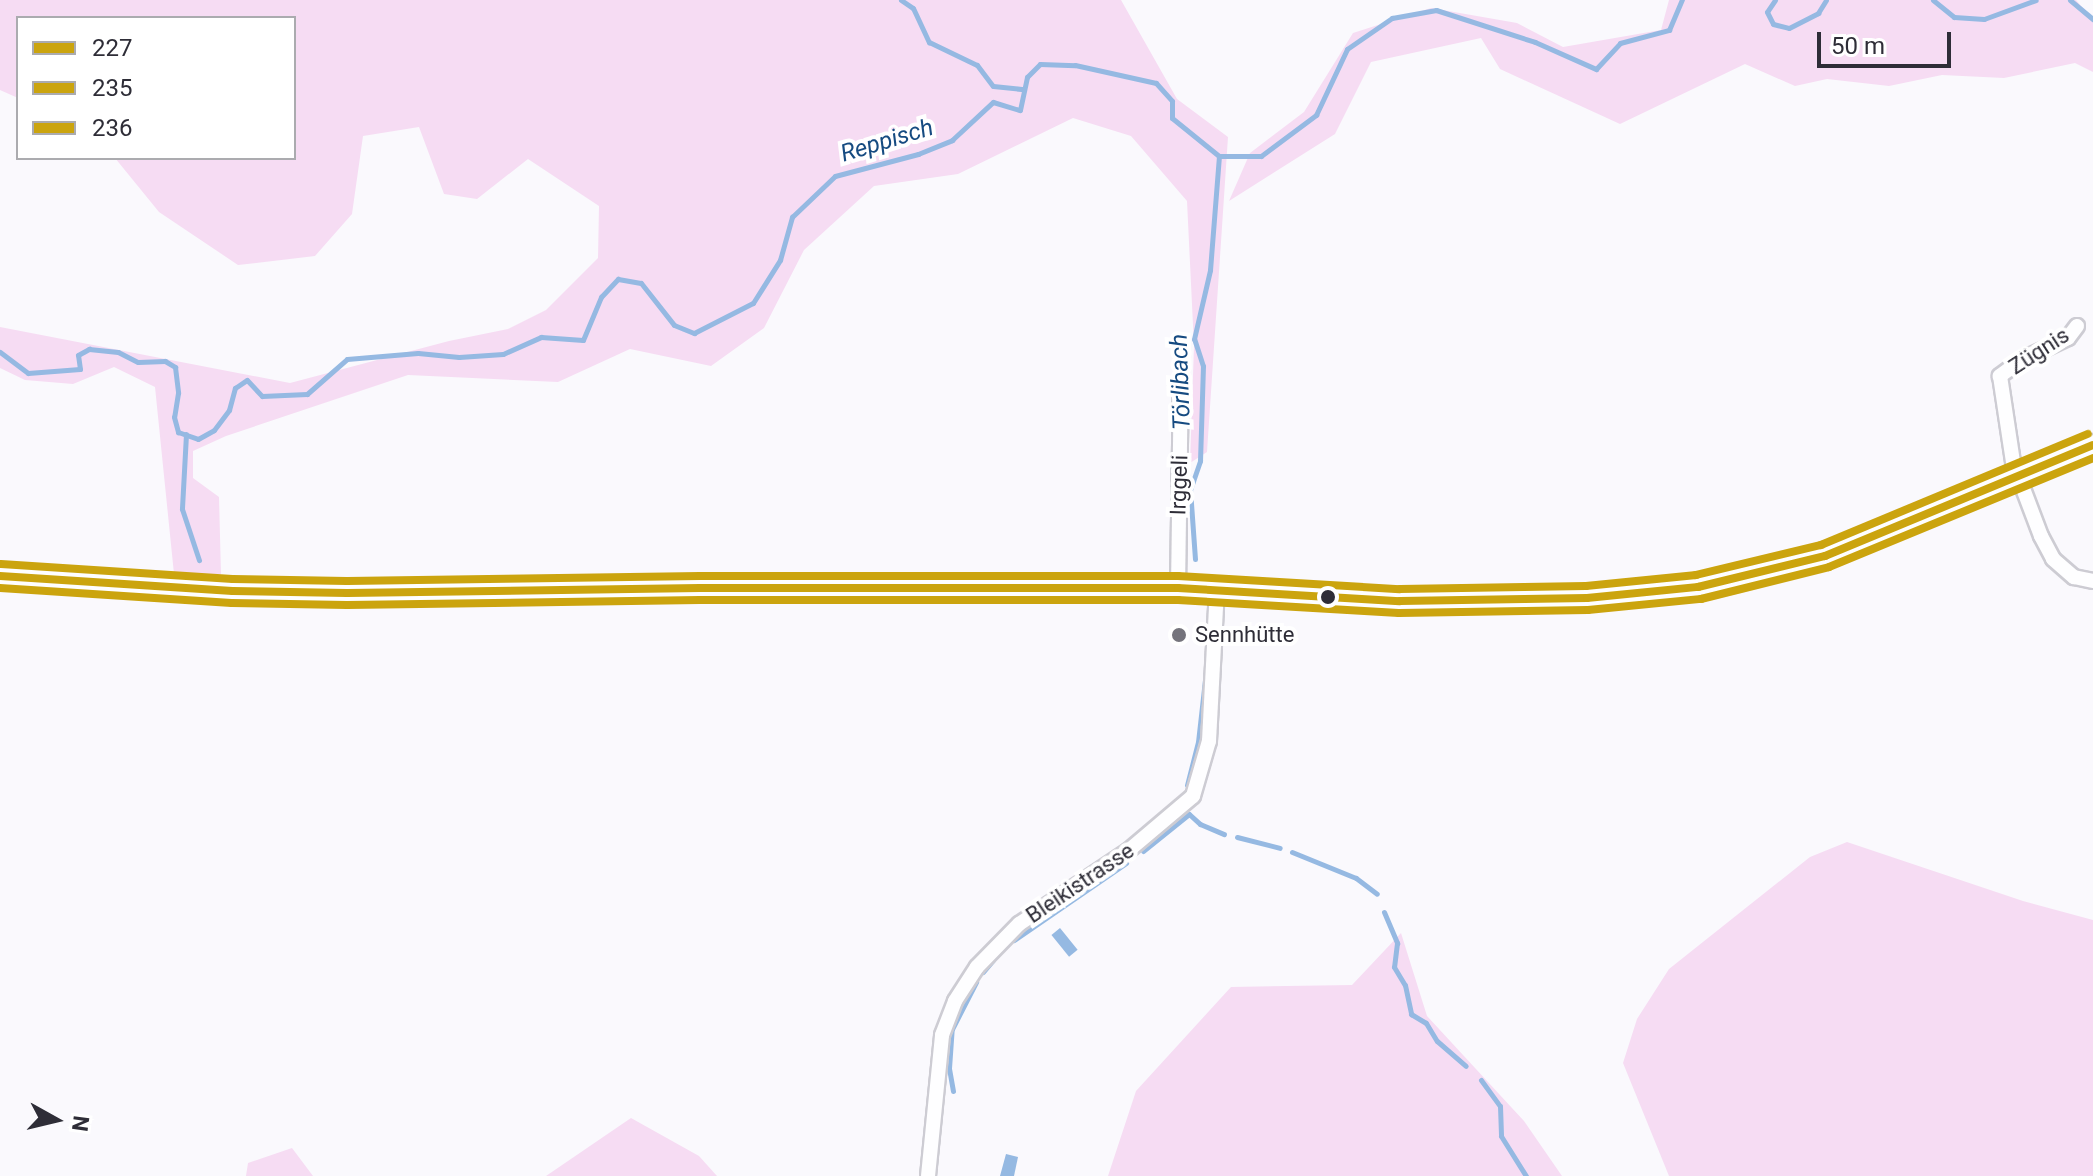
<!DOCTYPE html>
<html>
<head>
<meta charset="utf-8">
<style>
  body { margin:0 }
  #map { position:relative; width:2093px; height:1176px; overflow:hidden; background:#faf9fd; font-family:Roboto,sans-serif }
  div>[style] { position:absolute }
  .green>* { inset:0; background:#f6dcf3 }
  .water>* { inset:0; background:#95b9e2; transform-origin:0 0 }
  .stream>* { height:5px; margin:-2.5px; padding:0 2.5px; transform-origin:2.5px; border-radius:2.5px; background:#95b9e2 }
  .roads { filter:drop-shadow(2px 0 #cdccd3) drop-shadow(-2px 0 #cdccd3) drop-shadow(0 2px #cdccd3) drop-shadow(0 -2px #cdccd3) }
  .street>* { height:14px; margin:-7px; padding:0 7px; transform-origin:7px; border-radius:7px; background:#fefeff }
  .secondary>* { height:20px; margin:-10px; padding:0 10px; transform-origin:10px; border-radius:10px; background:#fefeff }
  .bus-1>* { height:8px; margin:-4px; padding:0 4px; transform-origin:4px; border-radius:4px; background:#cba40e }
  .bus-2>* { height:8px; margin:-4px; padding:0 4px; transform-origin:4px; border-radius:4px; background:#cba40e }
  .bus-3>* { height:8px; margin:-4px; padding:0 4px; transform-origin:4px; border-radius:4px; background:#cba40e }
  .dots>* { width:22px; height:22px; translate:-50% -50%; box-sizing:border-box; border:4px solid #fff; border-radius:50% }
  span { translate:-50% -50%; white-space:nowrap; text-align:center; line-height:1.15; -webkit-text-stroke:8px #fff; paint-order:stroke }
  .street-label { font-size:22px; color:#2e2d37 }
  .poi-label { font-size:22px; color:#2e2d37 }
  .left { translate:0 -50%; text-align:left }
  .water-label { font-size:24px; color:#164b81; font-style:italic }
  .legend { position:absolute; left:16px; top:16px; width:280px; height:144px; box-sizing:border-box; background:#fff; border:2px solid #ababaf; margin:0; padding:10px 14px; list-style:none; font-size:24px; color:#2e2d37 }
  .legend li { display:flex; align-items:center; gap:16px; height:40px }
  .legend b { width:40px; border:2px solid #ababaf }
  .north { position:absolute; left:16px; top:1080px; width:80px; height:80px; -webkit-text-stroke:6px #fff; paint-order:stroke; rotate:98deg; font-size:22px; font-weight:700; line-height:32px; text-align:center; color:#2e2d37 }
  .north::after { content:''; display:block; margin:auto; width:28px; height:36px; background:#2e2d37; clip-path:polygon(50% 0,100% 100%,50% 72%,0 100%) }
  .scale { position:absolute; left:1817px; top:32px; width:134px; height:36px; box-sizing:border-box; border:4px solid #2e2d37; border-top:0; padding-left:10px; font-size:24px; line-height:28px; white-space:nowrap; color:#2e2d37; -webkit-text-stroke:6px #fff; paint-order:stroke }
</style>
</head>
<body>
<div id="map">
  <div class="green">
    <div style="clip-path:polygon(0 0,1121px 0,1177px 99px,1228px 137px,1207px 452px,1190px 463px,1194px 346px,1187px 201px,1131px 136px,1073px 118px,958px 174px,874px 186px,804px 250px,764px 328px,711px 366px,630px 349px,558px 382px,408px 375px,226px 436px,193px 451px,193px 478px,219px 497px,221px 574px,174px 574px,155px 387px,114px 367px,73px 384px,25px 380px,0 368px,0 327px,290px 383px,449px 341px,508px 329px,546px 310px,598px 258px,599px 206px,528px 159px,477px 199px,444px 194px,419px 127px,363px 136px,352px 214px,315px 256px,238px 265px,159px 212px,115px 158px,294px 158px,294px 18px,18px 18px,18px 98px,0 90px)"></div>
    <div style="clip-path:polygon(1669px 0,2076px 0,2093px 20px,2093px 72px,2075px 63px,2004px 78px,1942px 75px,1889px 86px,1827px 79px,1795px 86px,1745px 64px,1620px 124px,1500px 69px,1481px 38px,1371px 62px,1335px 134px,1229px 201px,1250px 153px,1304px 112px,1353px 33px,1431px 8px,1517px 23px,1563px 47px,1661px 30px)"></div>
    <div style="clip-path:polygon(1847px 842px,2023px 901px,2093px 920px,2093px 1176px,1669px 1176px,1623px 1063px,1637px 1019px,1669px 969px,1810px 857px)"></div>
    <div style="clip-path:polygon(1401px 933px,1427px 1016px,1524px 1121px,1562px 1176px,1108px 1176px,1136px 1091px,1231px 987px,1352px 985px)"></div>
    <div style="clip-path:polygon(631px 1118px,699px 1156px,717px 1176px,546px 1176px)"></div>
    <div style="clip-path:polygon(292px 1148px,313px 1176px,246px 1176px,248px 1163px)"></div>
  </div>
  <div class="water">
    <div style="left:1060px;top:928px;width:28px;height:11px;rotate:51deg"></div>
    <div style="clip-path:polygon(1006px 1154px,1018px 1157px,1014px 1176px,1000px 1176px)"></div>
  </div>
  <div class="stream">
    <div style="left:901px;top:0;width:14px;rotate:34deg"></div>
    <div style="left:913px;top:8px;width:38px;rotate:65deg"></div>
    <div style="left:929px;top:42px;width:53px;rotate:25.6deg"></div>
    <div style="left:977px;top:65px;width:26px;rotate:53deg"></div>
    <div style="left:993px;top:86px;width:31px;rotate:6deg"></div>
    <div style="left:1775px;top:0;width:14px;rotate:124deg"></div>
    <div style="left:1767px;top:12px;width:13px;rotate:63deg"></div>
    <div style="left:1773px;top:24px;width:16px;rotate:14deg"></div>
    <div style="left:1789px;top:28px;width:33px;rotate:-27deg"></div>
    <div style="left:1818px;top:13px;width:15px;rotate:-58deg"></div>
    <div style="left:1933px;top:0;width:27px;rotate:39deg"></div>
    <div style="left:1954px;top:17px;width:30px;rotate:4deg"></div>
    <div style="left:1984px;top:19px;width:55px;rotate:-20.1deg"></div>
    <div style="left:2070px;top:0;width:30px;rotate:40deg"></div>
    <div style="left:0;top:352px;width:35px;rotate:37deg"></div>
    <div style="left:28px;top:373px;width:52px;rotate:-4.4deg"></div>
    <div style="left:80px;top:369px;width:14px;rotate:-98deg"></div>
    <div style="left:78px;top:355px;width:13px;rotate:-29deg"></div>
    <div style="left:89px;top:349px;width:29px;rotate:6deg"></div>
    <div style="left:118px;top:352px;width:22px;rotate:27deg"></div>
    <div style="left:138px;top:362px;width:27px;rotate:-2deg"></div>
    <div style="left:165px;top:361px;width:12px;rotate:31deg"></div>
    <div style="left:175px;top:367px;width:26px;rotate:83deg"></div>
    <div style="left:178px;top:393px;width:24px;rotate:99deg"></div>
    <div style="left:174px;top:417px;width:16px;rotate:75deg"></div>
    <div style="left:178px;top:432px;width:21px;rotate:19deg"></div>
    <div style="left:198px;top:439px;width:18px;rotate:-29deg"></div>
    <div style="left:214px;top:430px;width:25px;rotate:-53deg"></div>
    <div style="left:229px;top:410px;width:23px;rotate:-75deg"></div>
    <div style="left:235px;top:388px;width:14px;rotate:-34deg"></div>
    <div style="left:247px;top:380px;width:22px;rotate:47deg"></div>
    <div style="left:262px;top:396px;width:45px;rotate:-2.5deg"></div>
    <div style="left:307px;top:394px;width:53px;rotate:-41.2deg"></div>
    <div style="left:347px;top:359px;width:71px;rotate:-4.8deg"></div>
    <div style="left:418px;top:353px;width:41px;rotate:5.6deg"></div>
    <div style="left:459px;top:357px;width:44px;rotate:-3.9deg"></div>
    <div style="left:503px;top:354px;width:42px;rotate:-24.1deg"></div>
    <div style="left:541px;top:337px;width:42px;rotate:4.1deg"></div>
    <div style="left:583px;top:340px;width:47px;rotate:-67.3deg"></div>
    <div style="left:601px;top:297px;width:25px;rotate:-47deg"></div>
    <div style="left:618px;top:279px;width:23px;rotate:10deg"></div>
    <div style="left:641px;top:283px;width:53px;rotate:51.8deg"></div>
    <div style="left:674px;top:325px;width:22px;rotate:22deg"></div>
    <div style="left:694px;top:333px;width:66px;rotate:-27deg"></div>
    <div style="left:753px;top:303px;width:51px;rotate:-57.9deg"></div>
    <div style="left:780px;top:260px;width:45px;rotate:-74.4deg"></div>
    <div style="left:792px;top:217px;width:59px;rotate:-43.6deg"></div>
    <div style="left:835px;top:176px;width:86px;rotate:-14.8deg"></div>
    <div style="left:918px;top:154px;width:37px;rotate:-22deg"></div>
    <div style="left:952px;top:140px;width:56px;rotate:-42.8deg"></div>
    <div style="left:993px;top:102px;width:28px;rotate:17deg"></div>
    <div style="left:1020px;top:110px;width:34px;rotate:-78deg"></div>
    <div style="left:1027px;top:77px;width:18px;rotate:-45deg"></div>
    <div style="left:1040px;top:64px;width:35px;rotate:2deg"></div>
    <div style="left:1075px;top:65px;width:83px;rotate:12.5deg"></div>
    <div style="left:1156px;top:83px;width:24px;rotate:48deg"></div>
    <div style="left:1172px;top:101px;width:17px;rotate:90deg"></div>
    <div style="left:1172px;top:118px;width:60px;rotate:39deg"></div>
    <div style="left:1219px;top:156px;width:42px"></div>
    <div style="left:1261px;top:156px;width:69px;rotate:-36.7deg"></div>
    <div style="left:1316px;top:115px;width:73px;rotate:-64.8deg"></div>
    <div style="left:1347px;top:49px;width:55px;rotate:-34.6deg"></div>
    <div style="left:1392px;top:18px;width:45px;rotate:-10.3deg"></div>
    <div style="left:1436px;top:10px;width:104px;rotate:17.9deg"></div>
    <div style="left:1535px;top:42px;width:67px;rotate:23.9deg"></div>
    <div style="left:1596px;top:69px;width:35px;rotate:-47deg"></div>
    <div style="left:1620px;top:43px;width:51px;rotate:-14.9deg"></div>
    <div style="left:1669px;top:30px;width:33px;rotate:-67deg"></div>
    <div style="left:186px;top:434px;width:75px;rotate:93.1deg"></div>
    <div style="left:182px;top:509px;width:54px;rotate:71.6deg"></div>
    <div style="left:1195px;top:559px;width:69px;rotate:-94.1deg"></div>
    <div style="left:1190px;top:490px;width:31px;rotate:-71deg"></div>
    <div style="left:1200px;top:461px;width:95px;rotate:-88.2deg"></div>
    <div style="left:1203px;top:366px;width:28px;rotate:-108deg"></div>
    <div style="left:1194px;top:339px;width:71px;rotate:-76.9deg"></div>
    <div style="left:1210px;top:270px;width:114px;rotate:-85.5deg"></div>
    <div style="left:1187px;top:785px;width:44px;rotate:-75.7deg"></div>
    <div style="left:1198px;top:742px;width:71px;rotate:-83.6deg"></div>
    <div style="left:1189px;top:814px;width:15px;rotate:42deg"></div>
    <div style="left:1200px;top:824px;width:26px;rotate:23deg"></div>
    <div style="left:1237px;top:837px;width:44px;rotate:14.3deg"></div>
    <div style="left:1143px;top:851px;width:59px;rotate:-38.8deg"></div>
    <div style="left:1292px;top:852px;width:69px;rotate:22.1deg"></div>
    <div style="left:1356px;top:878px;width:26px;rotate:37deg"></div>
    <div style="left:1384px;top:912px;width:34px;rotate:67deg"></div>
    <div style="left:1397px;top:943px;width:24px;rotate:97deg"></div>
    <div style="left:1394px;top:967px;width:21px;rotate:59deg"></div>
    <div style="left:1405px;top:985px;width:30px;rotate:78deg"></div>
    <div style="left:1411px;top:1014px;width:17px;rotate:31deg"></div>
    <div style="left:1426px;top:1023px;width:21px;rotate:59deg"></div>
    <div style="left:1437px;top:1041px;width:38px;rotate:41deg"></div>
    <div style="left:1014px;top:940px;width:136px;rotate:-34.5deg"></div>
    <div style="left:983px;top:972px;width:16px;rotate:-50deg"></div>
    <div style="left:1481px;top:1080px;width:32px;rotate:54deg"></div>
    <div style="left:1500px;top:1106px;width:30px;rotate:88deg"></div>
    <div style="left:1501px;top:1136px;width:47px;rotate:58deg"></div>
    <div style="left:953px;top:1091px;width:23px;rotate:-100deg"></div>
    <div style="left:949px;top:1068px;width:39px;rotate:-86deg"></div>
    <div style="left:952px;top:1029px;width:53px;rotate:-62.9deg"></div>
  </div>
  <div class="roads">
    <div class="street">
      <div style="left:2077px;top:326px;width:15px;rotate:127deg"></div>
      <div style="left:2068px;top:338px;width:50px;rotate:155deg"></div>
      <div style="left:2023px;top:359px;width:29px;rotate:144deg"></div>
      <div style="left:2000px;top:376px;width:87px;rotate:81.4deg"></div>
      <div style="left:2013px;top:462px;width:79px;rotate:69.3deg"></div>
      <div style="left:2041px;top:536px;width:26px;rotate:62deg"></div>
      <div style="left:2053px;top:559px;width:28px;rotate:41deg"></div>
      <div style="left:2074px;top:577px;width:19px;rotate:12deg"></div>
      <div style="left:1178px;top:588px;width:205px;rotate:-89.2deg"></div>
      <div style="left:928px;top:1176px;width:142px;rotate:-84.3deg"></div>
      <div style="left:942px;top:1035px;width:36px;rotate:-69deg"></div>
      <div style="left:955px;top:1001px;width:40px;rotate:-57.1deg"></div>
      <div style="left:977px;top:967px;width:60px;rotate:-45.7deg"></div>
      <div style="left:1019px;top:924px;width:131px;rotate:-33.8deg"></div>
      <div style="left:1128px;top:851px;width:85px;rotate:-40.2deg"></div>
      <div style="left:1193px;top:796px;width:57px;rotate:-73.8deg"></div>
      <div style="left:1209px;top:741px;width:151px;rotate:-87deg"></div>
    </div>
    <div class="secondary">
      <div style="left:0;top:576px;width:233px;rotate:3.7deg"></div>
      <div style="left:233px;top:591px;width:114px;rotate:1deg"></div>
      <div style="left:347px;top:593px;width:353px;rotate:-0.8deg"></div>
      <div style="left:700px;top:588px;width:478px"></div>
      <div style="left:1178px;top:588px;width:222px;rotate:3.4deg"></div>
      <div style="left:1400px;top:601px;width:187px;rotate:-0.9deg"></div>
      <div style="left:1587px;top:598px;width:112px;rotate:-5.7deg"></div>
      <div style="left:1698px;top:587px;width:131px;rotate:-13.7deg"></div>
      <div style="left:1825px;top:556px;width:290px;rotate:-22.5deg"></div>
    </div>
  </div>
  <div class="bus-1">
    <div style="left:0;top:576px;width:233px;rotate:3.7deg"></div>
    <div style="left:233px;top:591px;width:114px;rotate:1deg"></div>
    <div style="left:347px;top:593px;width:353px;rotate:-0.8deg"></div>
    <div style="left:700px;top:588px;width:478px"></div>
    <div style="left:1178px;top:588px;width:222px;rotate:3.4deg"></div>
    <div style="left:1400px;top:601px;width:187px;rotate:-0.9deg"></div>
    <div style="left:1587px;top:598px;width:112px;rotate:-5.7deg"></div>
    <div style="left:1698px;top:587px;width:131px;rotate:-13.7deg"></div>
    <div style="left:1825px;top:556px;width:290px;rotate:-22.5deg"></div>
  </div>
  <div class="bus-2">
    <div style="left:0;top:588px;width:232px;rotate:3.7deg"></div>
    <div style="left:232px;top:603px;width:115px;rotate:1deg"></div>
    <div style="left:347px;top:605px;width:353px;rotate:-0.8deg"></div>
    <div style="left:700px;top:600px;width:478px"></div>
    <div style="left:1178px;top:600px;width:221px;rotate:3.4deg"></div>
    <div style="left:1399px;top:613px;width:189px;rotate:-0.9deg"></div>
    <div style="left:1588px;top:610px;width:114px;rotate:-5.6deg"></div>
    <div style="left:1701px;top:599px;width:132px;rotate:-14deg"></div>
    <div style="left:1829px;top:567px;width:286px;rotate:-22.4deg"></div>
  </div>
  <div class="bus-3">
    <div style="left:1px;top:564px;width:232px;rotate:3.7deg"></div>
    <div style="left:233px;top:579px;width:114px;rotate:1deg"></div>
    <div style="left:347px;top:581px;width:353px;rotate:-0.8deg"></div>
    <div style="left:700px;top:576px;width:478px"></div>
    <div style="left:1178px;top:576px;width:222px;rotate:3.4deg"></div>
    <div style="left:1400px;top:589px;width:186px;rotate:-0.9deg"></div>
    <div style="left:1586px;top:586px;width:111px;rotate:-5.7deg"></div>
    <div style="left:1696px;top:575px;width:129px;rotate:-13.5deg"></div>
    <div style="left:1821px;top:545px;width:289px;rotate:-22.6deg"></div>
  </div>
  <div class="dots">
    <div style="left:1328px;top:597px;background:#2e2d37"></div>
    <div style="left:1179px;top:635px;background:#75747c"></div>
  </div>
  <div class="street-label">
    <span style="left:2039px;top:351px;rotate:-33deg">Zügnis</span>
    <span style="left:1179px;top:485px;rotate:-88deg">Irggeli</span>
    <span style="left:1080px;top:883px;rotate:-34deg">Bleikistrasse</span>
  </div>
  <div class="poi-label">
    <span class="left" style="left:1195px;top:635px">Sennhütte</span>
  </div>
  <div class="water-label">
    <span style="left:887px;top:141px;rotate:-17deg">Reppisch</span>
    <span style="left:1181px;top:382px;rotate:-92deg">Törlibach</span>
  </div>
  <ul class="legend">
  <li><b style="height:10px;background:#cba40e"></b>227</li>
  <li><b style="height:10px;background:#cba40e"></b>235</li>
  <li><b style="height:10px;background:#cba40e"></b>236</li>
  </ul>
  <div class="north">N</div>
  <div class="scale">50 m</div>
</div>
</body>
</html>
